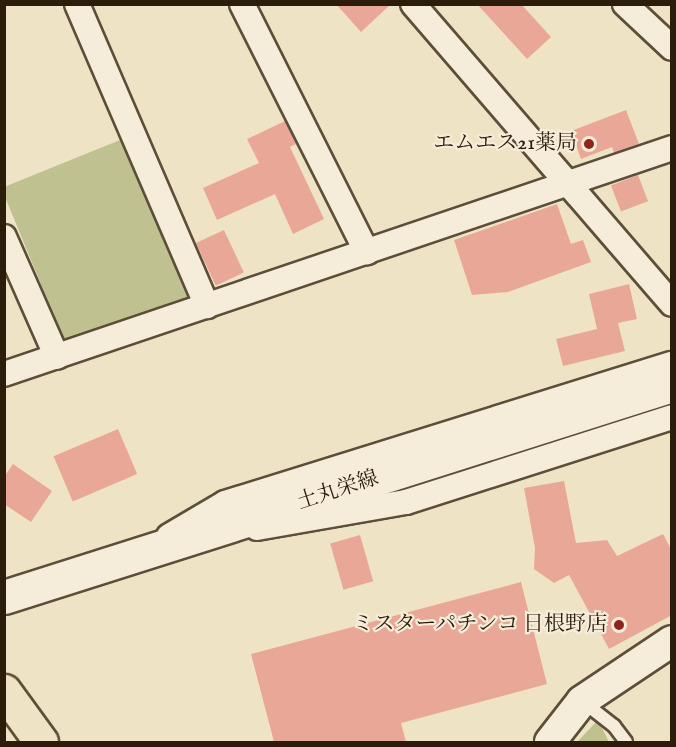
<!DOCTYPE html>
<html>
<head>
<meta charset="utf-8">
<style>
  body { margin:0 }
  #map { position:relative; width:676px; height:747px; overflow:hidden; background:#efe3c6; font-family:"IM FELL English","Noto Serif JP",serif }
  div>[style] { position:absolute }
  .green>* { inset:0; background:#c0c190 }
  .building>* { inset:0; background:#e9a897; transform-origin:0 0 }
  .roads { filter:drop-shadow(2px 0 #5d4e39) drop-shadow(-2px 0 #5d4e39) drop-shadow(0 2px #5d4e39) drop-shadow(0 -2px #5d4e39) }
  .service>* { height:12px; margin:-6px; padding:0 6px; transform-origin:6px; border-radius:6px; background:#f5edda }
  .minor>* { height:24px; margin:-12px; padding:0 12px; transform-origin:12px; border-radius:12px; background:#f5edda }
  .tertiary>* { height:30px; margin:-15px; padding:0 15px; transform-origin:15px; border-radius:15px; background:#f5edda }
  .secondary>* { height:33px; margin:-16.5px; padding:0 16.5px; transform-origin:16.5px; border-radius:16.5px; background:#f5edda }
  .primary>* { height:33px; margin:-16.5px; padding:0 16.5px; transform-origin:16.5px; border-radius:16.5px; background:#efe3c6 }
  .dots>* { width:16px; height:16px; translate:-50% -50%; box-sizing:border-box; border:3px solid #f5edda; border-radius:50% }
  span { translate:-50% -50%; white-space:nowrap; text-align:center; line-height:1.15; -webkit-text-stroke:4.5px #f5edda; paint-order:stroke }
  .poi-label { font-size:21px; color:#2c1c0a }
  .right { translate:-100% -50%; text-align:right }
  .street-label { font-size:21px; color:#2c1c0a }
  .frame { position:absolute; inset:0; border:6px solid #2c1c0a; pointer-events:none }
</style>
</head>
<body>
<div id="map">
  <div class="green">
    <div style="clip-path:polygon(120px 140px,191px 299px,64px 340px,5px 197px,4px 187px)"></div>
    <div style="clip-path:polygon(598px 720px,609px 742px,577px 742px)"></div>
  </div>
  <div class="building">
    <div style="clip-path:polygon(336px 4px,391px 4px,361px 32px)"></div>
    <div style="clip-path:polygon(477px 4px,521px 4px,551px 37px,527px 59px)"></div>
    <div style="clip-path:polygon(626px 110px,639px 144px,614px 153px,612px 147px,581px 159px,571px 131px)"></div>
    <div style="clip-path:polygon(285px 121px,296px 144px,290px 147px,324px 219px,293px 234px,275px 194px,217px 220px,203px 188px,259px 163px,247px 139px)"></div>
    <div style="left:638px;top:175px;width:28px;height:29px;rotate:69deg"></div>
    <div style="clip-path:polygon(557px 204px,571px 244px,583px 240px,591px 262px,508px 292px,472px 295px,454px 240px)"></div>
    <div style="left:224px;top:230px;width:47px;height:31px;rotate:65deg"></div>
    <div style="clip-path:polygon(629px 284px,637px 319px,618px 323px,625px 351px,563px 366px,556px 339px,597px 329px,589px 294px)"></div>
    <div style="left:118px;top:429px;width:49px;height:70px;rotate:67deg"></div>
    <div style="clip-path:polygon(13px 464px,52px 491px,31px 522px,4px 504px,4px 477px)"></div>
    <div style="clip-path:polygon(564px 481px,576px 543px,607px 540px,617px 556px,663px 534px,672px 551px,672px 615px,609px 649px,569px 575px,554px 583px,534px 569px,535px 548px,524px 488px)"></div>
    <div style="left:360px;top:535px;width:48px;height:31px;rotate:74deg"></div>
    <div style="clip-path:polygon(521px 582px,547px 684px,401px 723px,406px 742px,274px 742px,251px 654px)"></div>
  </div>
  <div class="roads">
    <div class="service">
      <div style="left:582px;top:701px;width:41px;rotate:38deg"></div>
      <div style="left:614px;top:726px;width:20px;rotate:53deg"></div>
    </div>
    <div class="minor">
      <div style="left:77px;top:4px;width:329px;rotate:66.7deg"></div>
      <div style="left:242px;top:4px;width:278px;rotate:63.3deg"></div>
      <div style="left:413px;top:4px;width:396px;rotate:49.2deg"></div>
      <div style="left:625px;top:4px;width:64px;rotate:43.1deg"></div>
      <div style="left:4px;top:237px;width:131px;rotate:66.2deg"></div>
      <div style="left:4px;top:374px;width:705px;rotate:-18.69deg"></div>
      <div style="left:257px;top:528px;width:151px;rotate:-9.9deg"></div>
      <div style="left:406px;top:502px;width:279px;rotate:-17.7deg"></div>
      <div style="left:169px;top:536px;width:65px;rotate:-30.5deg"></div>
      <div style="left:225px;top:503px;width:468px;rotate:-17.3deg"></div>
    </div>
    <div class="tertiary">
      <div style="left:550px;top:742px;width:52px;rotate:-52deg"></div>
      <div style="left:582px;top:701px;width:108px;rotate:-33.7deg"></div>
    </div>
    <div class="secondary">
      <div style="left:4px;top:597px;width:701px;rotate:-17.61deg"></div>
    </div>
    <div class="primary">
      <div style="left:4px;top:691px;width:63px;rotate:54deg"></div>
    </div>
  </div>
  <div class="dots">
    <div style="left:589px;top:144px;background:#8f2418"></div>
    <div style="left:619px;top:625px;background:#8f2418"></div>
  </div>
  <div class="poi-label">
    <span class="right" style="left:577px;top:144px">エムエス21薬局</span>
    <span class="right" style="left:607px;top:625px">ミスターパチンコ 日根野店</span>
  </div>
  <div class="street-label">
    <span style="left:338px;top:491px;rotate:-18deg">土丸栄線</span>
  </div>
  <div class="frame"></div>
</div>
</body>
</html>
